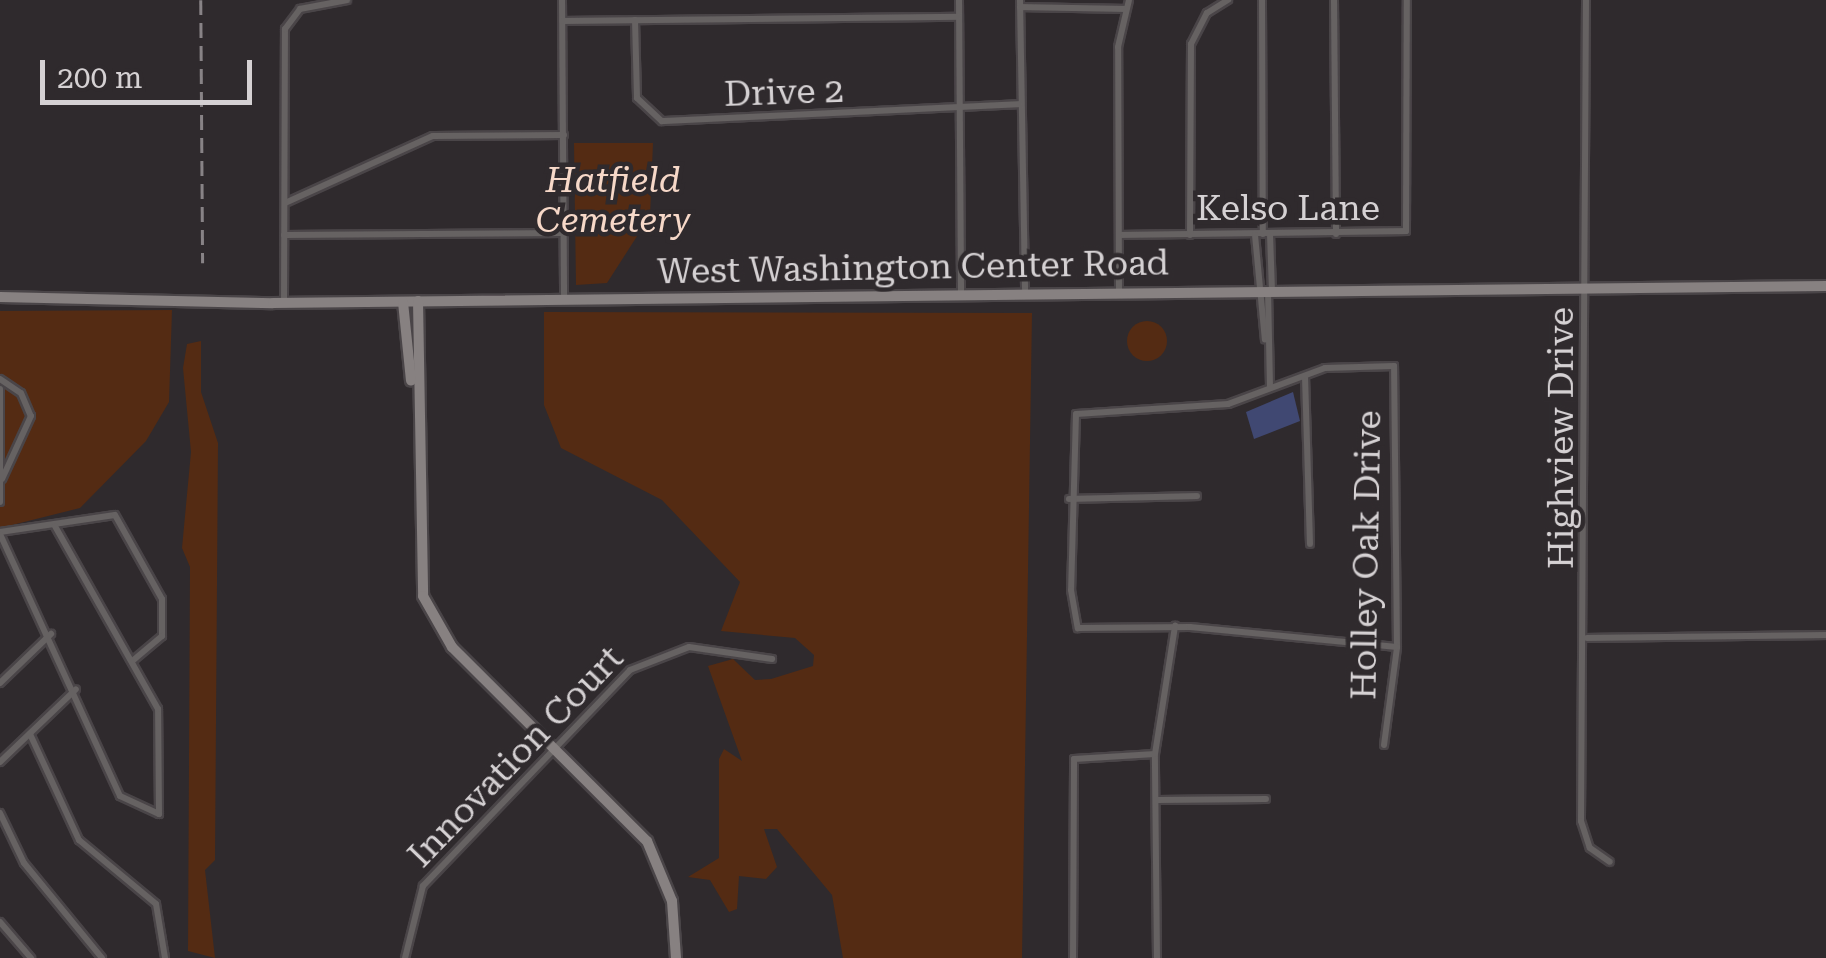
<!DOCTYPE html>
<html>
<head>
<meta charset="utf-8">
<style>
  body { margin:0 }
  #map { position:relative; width:1826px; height:958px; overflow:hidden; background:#2f2a2d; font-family:"Roboto Serif",serif }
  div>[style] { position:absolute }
  .green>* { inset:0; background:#542b13 }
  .round { border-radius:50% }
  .water>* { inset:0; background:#404872 }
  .roads { filter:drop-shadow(2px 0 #4a4548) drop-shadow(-2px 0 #4a4548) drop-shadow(0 2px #4a4548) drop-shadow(0 -2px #4a4548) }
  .street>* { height:6px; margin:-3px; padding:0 3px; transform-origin:3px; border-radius:3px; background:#666262 }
  .secondary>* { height:10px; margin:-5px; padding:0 5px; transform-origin:5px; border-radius:5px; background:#878181 }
  .rail>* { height:2.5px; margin-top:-1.25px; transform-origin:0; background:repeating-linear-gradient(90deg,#888386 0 15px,transparent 0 23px) }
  span { translate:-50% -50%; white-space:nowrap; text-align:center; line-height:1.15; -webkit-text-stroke:9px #2f2a2d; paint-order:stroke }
  .street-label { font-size:35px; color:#d5d1d3 }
  .park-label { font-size:35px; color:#f6d8c8; font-style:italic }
  .scale { position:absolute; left:40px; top:60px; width:212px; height:45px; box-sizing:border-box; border:5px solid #d5d1d3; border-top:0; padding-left:12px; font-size:30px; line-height:35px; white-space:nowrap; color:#d5d1d3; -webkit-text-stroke:8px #2f2a2d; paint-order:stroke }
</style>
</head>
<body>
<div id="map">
  <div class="green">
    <div style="clip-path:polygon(574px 143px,653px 143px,650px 216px,607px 283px,576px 285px)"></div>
    <div style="clip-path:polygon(172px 310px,169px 402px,146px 441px,80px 508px,0 528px,0 311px)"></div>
    <div style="clip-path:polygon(544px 312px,1032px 313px,1022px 958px,843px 958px,832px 895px,777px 829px,764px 829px,777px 867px,766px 879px,739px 876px,737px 909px,729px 912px,710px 880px,688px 877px,719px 858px,719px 759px,724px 749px,742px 761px,708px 666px,733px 659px,755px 680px,771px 679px,813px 666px,814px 655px,795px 638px,721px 631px,740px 582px,662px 500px,561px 448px,544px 405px)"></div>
    <div class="round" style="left:1127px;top:321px;width:40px;height:40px"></div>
    <div style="clip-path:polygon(201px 341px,201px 392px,218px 443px,215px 860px,205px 870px,215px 958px,188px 951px,190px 567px,182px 548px,191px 452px,183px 368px,187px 344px)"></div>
  </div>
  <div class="water">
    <div style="clip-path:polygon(1293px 392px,1300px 421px,1254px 439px,1246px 412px)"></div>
  </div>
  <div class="roads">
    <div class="street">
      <div style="left:562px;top:0;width:299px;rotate:89.6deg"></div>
      <div style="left:959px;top:0;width:295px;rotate:89.6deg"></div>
      <div style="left:1020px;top:0;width:294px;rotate:89deg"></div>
      <div style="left:1262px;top:0;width:234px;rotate:89.8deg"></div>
      <div style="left:1334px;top:0;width:234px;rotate:89.5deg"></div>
      <div style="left:1586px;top:0;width:821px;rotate:90.35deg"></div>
      <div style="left:1581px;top:821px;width:28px;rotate:72deg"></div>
      <div style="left:1590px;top:848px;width:24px;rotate:35deg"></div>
      <div style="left:1020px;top:7px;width:105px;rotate:1.1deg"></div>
      <div style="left:635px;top:20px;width:78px;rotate:88.5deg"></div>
      <div style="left:637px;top:98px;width:34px;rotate:43deg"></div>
      <div style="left:662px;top:121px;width:358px;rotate:-2.7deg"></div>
      <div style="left:564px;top:21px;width:395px;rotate:-0.6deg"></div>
      <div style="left:285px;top:203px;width:162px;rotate:-24.4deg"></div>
      <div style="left:433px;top:136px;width:131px;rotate:-0.4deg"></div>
      <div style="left:1270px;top:234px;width:57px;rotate:88deg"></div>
      <div style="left:284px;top:235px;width:280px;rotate:-0.4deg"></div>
      <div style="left:1120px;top:235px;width:286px;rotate:-0.8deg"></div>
      <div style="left:1406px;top:231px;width:231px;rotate:-89.8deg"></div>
      <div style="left:1190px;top:235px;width:191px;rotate:-89.7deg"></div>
      <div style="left:1191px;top:44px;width:35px;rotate:-63deg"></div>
      <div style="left:1207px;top:13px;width:25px;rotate:-32deg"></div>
      <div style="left:1255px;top:235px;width:105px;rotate:84.6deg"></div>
      <div style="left:1119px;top:291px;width:244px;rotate:-90.2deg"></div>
      <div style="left:1118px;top:47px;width:48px;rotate:-76.8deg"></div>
      <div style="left:1268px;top:291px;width:96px;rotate:88.8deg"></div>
      <div style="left:284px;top:303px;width:274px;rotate:-89.8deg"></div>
      <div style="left:285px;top:29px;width:25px;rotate:-53deg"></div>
      <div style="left:300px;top:9px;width:48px;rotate:-10.8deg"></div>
      <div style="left:1305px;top:376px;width:168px;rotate:88.3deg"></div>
      <div style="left:0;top:379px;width:25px;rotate:34deg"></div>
      <div style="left:21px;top:393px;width:25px;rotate:67deg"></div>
      <div style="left:31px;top:416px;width:69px;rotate:114.7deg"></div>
      <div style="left:0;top:389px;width:113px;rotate:90deg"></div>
      <div style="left:1069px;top:499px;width:128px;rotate:-1.3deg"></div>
      <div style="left:0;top:532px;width:116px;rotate:-8.4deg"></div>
      <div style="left:115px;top:515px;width:96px;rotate:60.8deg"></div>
      <div style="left:162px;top:599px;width:37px;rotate:90deg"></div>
      <div style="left:162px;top:636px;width:38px;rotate:140deg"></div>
      <div style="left:0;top:534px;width:288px;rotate:65.4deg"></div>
      <div style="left:120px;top:796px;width:43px;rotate:24.8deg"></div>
      <div style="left:159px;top:814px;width:105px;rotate:-90.5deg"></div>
      <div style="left:158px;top:709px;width:210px;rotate:-119.4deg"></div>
      <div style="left:1587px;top:638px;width:239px;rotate:-0.7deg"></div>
      <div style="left:0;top:683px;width:71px;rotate:-43.9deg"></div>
      <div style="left:30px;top:734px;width:117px;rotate:65.2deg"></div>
      <div style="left:79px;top:840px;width:100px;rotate:39.7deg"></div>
      <div style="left:156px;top:904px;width:55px;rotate:80.5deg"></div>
      <div style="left:1384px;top:745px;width:99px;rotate:-82.4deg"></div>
      <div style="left:1397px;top:647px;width:281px;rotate:-90.6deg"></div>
      <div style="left:1394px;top:366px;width:69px;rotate:178.3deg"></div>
      <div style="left:1325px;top:368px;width:103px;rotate:159.6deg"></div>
      <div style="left:1228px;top:404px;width:152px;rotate:176.2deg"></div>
      <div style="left:1076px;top:414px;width:176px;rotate:91.6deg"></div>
      <div style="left:1071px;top:590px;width:39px;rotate:80deg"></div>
      <div style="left:1078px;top:628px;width:112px;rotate:-0.5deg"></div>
      <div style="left:1190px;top:627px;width:208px;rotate:5.5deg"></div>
      <div style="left:0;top:762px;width:105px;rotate:-43.8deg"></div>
      <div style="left:1157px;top:800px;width:109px;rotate:-0.5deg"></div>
      <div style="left:0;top:813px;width:55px;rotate:64.4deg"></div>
      <div style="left:24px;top:863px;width:123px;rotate:50.6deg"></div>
      <div style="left:0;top:922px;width:48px;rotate:49.3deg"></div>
      <div style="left:405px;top:958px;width:74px;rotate:-76deg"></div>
      <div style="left:423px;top:886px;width:299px;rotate:-46.2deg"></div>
      <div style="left:630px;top:670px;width:63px;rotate:-21.3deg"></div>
      <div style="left:689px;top:647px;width:84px;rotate:8.2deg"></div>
      <div style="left:1073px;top:958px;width:199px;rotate:-89.7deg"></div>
      <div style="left:1074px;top:759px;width:81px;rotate:-3.5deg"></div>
      <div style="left:1157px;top:958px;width:204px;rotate:-90.6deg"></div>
      <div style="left:1155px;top:754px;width:130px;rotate:-81.1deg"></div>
    </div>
    <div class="secondary">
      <div style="left:0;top:297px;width:273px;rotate:1.3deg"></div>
      <div style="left:273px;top:303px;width:1553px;rotate:-0.63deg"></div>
      <div style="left:418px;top:301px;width:295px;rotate:89deg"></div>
      <div style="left:423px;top:596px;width:59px;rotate:60.4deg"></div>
      <div style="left:452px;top:647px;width:275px;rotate:44.9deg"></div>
      <div style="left:647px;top:841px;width:65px;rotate:67.4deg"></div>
      <div style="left:672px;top:901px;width:57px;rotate:86deg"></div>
      <div style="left:403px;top:302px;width:79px;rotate:84.2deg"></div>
    </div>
  </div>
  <div class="rail">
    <div style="left:201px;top:0;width:263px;rotate:89.6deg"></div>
  </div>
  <div class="street-label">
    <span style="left:784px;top:93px;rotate:-2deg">Drive 2</span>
    <span style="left:1288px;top:209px">Kelso Lane</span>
    <span style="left:913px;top:268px;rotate:-1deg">West Washington Center Road</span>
    <span style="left:1562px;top:438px;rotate:-90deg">Highview Drive</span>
    <span style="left:1367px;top:555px;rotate:-89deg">Holley Oak Drive</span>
    <span style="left:516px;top:757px;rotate:-46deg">Innovation Court</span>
  </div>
  <div class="park-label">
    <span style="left:613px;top:201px">Hatfield<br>Cemetery</span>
  </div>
  <div class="scale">200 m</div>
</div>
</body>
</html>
